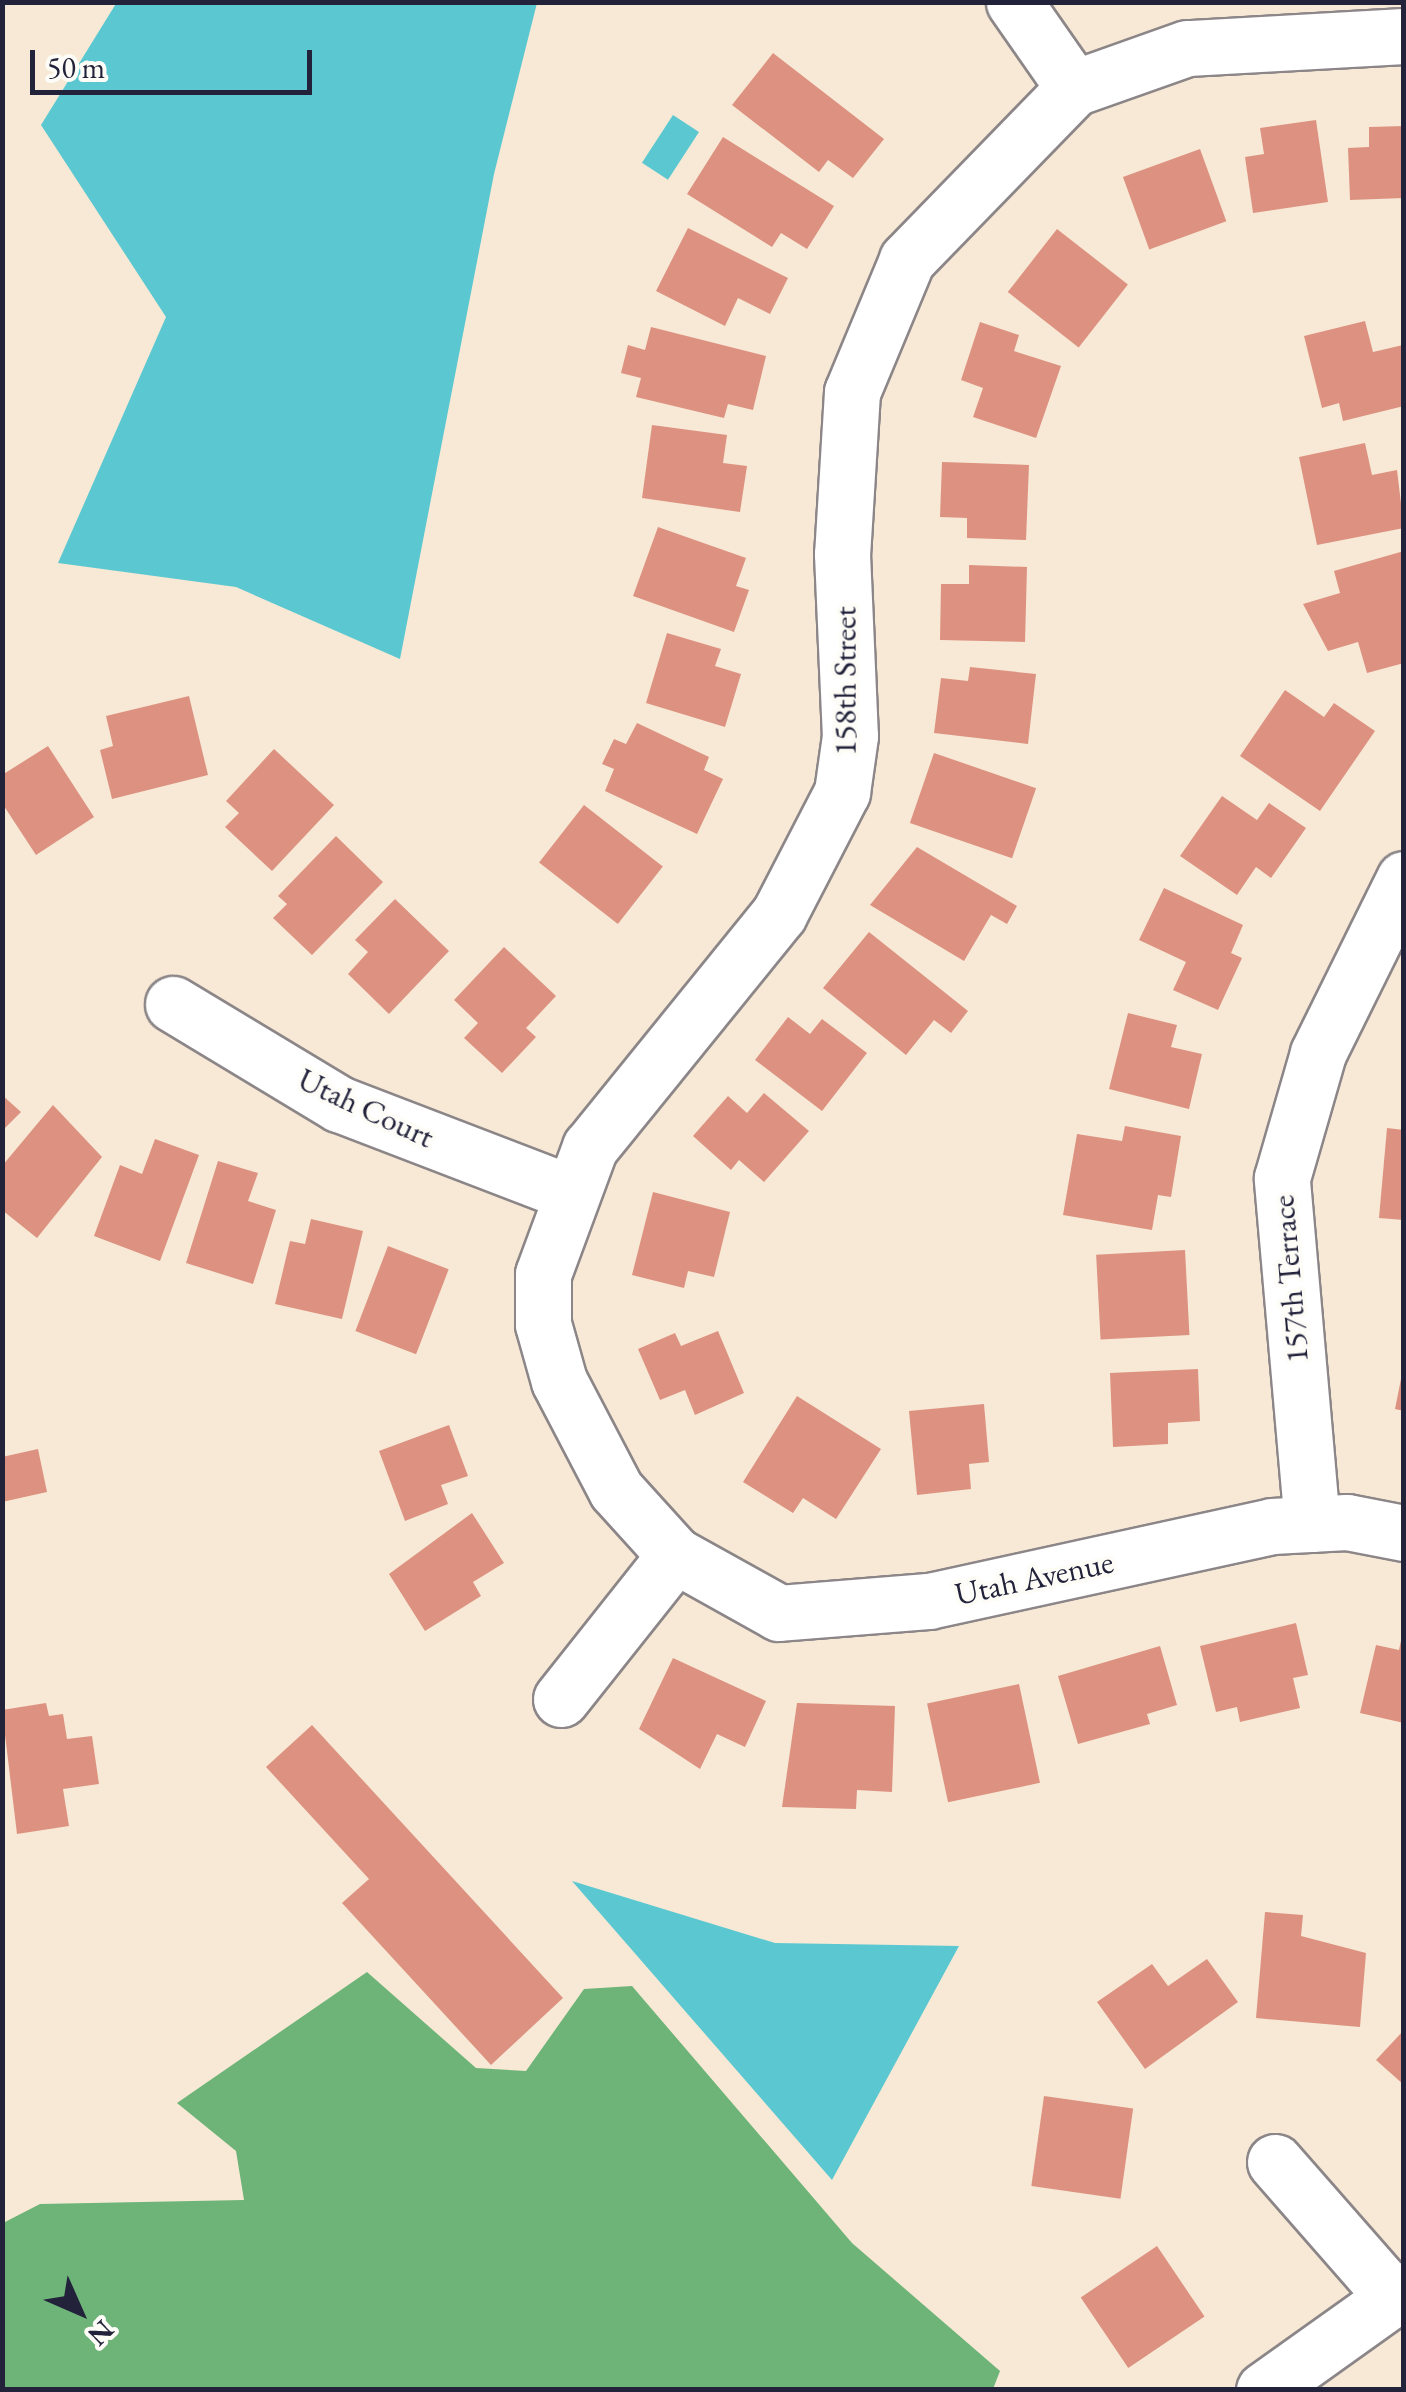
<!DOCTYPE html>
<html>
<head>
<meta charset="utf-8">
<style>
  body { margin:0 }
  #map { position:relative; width:1406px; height:2392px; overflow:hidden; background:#f7e9d5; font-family:"EB Garamond",serif }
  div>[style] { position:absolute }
  .forest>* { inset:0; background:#6eb478 }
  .water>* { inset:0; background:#5bc8d1; transform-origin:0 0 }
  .building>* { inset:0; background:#dd9281; transform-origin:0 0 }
  .roads { filter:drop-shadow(2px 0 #8c8688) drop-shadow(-2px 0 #8c8688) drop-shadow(0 2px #8c8688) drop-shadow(0 -2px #8c8688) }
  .minor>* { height:55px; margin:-27.5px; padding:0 27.5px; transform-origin:27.5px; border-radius:27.5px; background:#fff }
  span { translate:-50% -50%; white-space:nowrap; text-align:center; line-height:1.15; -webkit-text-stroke:8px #fdfcf7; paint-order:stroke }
  .street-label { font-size:32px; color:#22223b }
  .frame { position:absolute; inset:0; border:5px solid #22223b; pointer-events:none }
  .north { position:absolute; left:30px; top:2262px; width:100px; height:100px; -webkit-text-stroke:8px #fdfcf7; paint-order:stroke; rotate:135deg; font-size:28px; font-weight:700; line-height:40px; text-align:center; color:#22223b }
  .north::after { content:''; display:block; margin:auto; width:35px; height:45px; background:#22223b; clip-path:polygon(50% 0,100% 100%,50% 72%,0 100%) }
  .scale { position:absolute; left:30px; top:50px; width:282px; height:45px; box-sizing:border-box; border:5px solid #22223b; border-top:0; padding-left:12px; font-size:30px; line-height:35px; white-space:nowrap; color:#22223b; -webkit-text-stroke:8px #fdfcf7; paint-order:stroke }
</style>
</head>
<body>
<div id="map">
  <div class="forest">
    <div style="clip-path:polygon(367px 1972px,476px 2068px,526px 2071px,584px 1989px,632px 1986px,852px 2243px,1000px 2371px,993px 2389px,3px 2389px,3px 2223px,40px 2204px,244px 2200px,236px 2151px,177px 2103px)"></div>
  </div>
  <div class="water">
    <div style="clip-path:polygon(117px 2px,537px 3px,494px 174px,400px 659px,236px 587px,58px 563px,166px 317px,41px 125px)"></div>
    <div style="left:673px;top:115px;width:31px;height:57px;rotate:33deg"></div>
    <div style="clip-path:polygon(572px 1881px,775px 1943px,959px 1946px,832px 2180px)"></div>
  </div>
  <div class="building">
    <div style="clip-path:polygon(773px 53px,884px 139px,853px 178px,828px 160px,819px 172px,732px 105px)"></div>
    <div style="clip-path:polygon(1316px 120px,1328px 202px,1253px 213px,1245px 157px,1264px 154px,1260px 128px)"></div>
    <div style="clip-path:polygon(1404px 126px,1404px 198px,1350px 200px,1348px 148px,1369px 147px,1369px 127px)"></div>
    <div style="clip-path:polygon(723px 137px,834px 206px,807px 249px,781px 233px,772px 247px,687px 194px)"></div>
    <div style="left:1200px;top:149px;width:77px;height:82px;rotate:70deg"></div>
    <div style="clip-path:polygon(688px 228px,788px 278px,770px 314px,738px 298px,725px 326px,656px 291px)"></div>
    <div style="left:1057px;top:229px;width:90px;height:80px;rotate:38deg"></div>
    <div style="clip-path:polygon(1365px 321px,1373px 352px,1403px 345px,1404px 406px,1343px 421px,1339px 403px,1322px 408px,1304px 336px)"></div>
    <div style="clip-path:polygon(980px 322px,1019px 335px,1014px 351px,1061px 366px,1036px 438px,973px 417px,983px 388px,961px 380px)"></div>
    <div style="clip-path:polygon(651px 327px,766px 356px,753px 410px,728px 404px,724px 418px,636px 397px,641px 378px,621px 373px,628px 345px,645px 350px)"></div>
    <div style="clip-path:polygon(652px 425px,727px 435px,723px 463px,747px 466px,740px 512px,642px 498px)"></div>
    <div style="clip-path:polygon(1365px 443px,1372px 475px,1397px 470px,1404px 528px,1317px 545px,1299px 457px)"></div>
    <div style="clip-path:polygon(942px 462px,1029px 465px,1026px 540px,967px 538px,967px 518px,940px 517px)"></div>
    <div style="clip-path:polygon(658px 527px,746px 558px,736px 586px,749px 590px,734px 632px,633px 596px)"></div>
    <div style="clip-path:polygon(1404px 551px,1404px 663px,1367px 673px,1358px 642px,1328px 651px,1303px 604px,1340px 593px,1334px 571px)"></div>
    <div style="clip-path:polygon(969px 565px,1027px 567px,1025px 642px,940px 640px,941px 584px,969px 584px)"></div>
    <div style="clip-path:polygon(667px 633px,721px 649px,715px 666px,741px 674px,725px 727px,646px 703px)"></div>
    <div style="clip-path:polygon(970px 667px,1036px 674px,1028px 744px,934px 733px,941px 678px,968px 681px)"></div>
    <div style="clip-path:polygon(1285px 690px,1324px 717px,1334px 703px,1375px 731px,1320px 811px,1240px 756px)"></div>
    <div style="clip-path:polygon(189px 696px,208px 775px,112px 799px,100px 750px,113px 746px,106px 716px)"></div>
    <div style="clip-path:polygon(637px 723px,709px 757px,704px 770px,723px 779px,697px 834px,605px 791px,614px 769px,602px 764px,614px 739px,626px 744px)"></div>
    <div style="clip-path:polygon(48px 746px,94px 817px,36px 855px,2px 803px,2px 775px)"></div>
    <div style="clip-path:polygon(274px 749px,334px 805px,272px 871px,225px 827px,239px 813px,226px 801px)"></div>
    <div style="left:934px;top:753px;width:108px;height:74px;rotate:19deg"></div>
    <div style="clip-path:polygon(1222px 796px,1257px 820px,1269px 803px,1306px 828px,1271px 878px,1256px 867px,1237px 895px,1180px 856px)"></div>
    <div style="left:584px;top:805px;width:100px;height:73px;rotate:38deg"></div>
    <div style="clip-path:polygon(336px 836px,383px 882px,312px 955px,273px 918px,287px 904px,278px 896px)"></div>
    <div style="clip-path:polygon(917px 847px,1017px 906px,1007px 924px,991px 915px,964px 961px,870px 905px)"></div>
    <div style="clip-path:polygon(1164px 888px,1243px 925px,1231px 953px,1242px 958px,1218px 1010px,1173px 990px,1186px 962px,1139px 940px)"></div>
    <div style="clip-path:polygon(395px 899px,449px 951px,389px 1014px,348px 974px,368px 952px,355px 940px)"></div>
    <div style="clip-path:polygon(869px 932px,968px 1011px,951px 1033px,934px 1020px,906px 1055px,823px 988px)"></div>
    <div style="clip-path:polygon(504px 947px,556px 996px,526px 1028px,536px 1037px,502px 1073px,464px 1038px,478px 1023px,454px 1000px)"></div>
    <div style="clip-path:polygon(1128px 1013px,1177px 1025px,1171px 1047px,1202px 1054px,1189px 1109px,1109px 1089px)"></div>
    <div style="clip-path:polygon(788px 1017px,810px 1034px,822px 1019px,867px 1053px,822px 1111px,755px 1060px)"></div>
    <div style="clip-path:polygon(764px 1093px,809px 1131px,764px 1182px,739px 1160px,731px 1170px,693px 1136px,728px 1096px,747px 1113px)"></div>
    <div style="clip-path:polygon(2px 1095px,21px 1112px,2px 1131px)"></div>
    <div style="clip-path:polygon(53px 1105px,102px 1157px,37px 1238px,2px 1210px,2px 1166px)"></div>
    <div style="clip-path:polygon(1125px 1126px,1181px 1136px,1171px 1197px,1158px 1195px,1152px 1230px,1063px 1215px,1077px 1134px,1122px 1141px)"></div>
    <div style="clip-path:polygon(1387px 1128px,1404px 1130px,1404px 1220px,1379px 1218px)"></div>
    <div style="clip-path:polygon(155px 1139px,199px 1155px,160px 1261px,94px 1236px,120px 1165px,142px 1174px)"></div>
    <div style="clip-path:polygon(218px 1161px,258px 1173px,248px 1201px,276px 1210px,253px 1284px,186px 1263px)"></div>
    <div style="clip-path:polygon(653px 1192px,730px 1212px,714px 1277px,688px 1271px,684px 1288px,632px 1275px)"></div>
    <div style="clip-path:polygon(311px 1219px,363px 1231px,342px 1319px,275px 1304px,290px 1241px,305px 1244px)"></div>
    <div style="left:388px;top:1246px;width:65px;height:91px;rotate:21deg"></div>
    <div style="left:1185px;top:1250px;width:85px;height:89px;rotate:87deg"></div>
    <div style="clip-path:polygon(718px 1331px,744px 1393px,695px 1415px,685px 1390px,660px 1400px,638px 1349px,675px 1333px,681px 1346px)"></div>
    <div style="clip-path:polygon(1198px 1369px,1200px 1421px,1168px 1423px,1168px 1444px,1113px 1447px,1110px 1373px)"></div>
    <div style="clip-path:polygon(1402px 1374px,1404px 1374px,1404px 1411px,1395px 1409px)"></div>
    <div style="clip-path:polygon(797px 1396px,881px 1449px,836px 1519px,803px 1498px,793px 1513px,743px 1482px)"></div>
    <div style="clip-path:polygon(984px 1404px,989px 1462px,969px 1464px,971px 1489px,917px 1495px,909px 1411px)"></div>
    <div style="clip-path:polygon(449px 1425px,468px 1476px,441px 1485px,448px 1504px,405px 1521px,379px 1451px)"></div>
    <div style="clip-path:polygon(38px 1449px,47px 1492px,2px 1502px,2px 1457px)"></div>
    <div style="clip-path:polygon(472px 1513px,504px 1563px,473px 1582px,481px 1596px,425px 1631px,389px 1574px)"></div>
    <div style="clip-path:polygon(1296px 1623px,1308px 1675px,1293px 1678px,1300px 1708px,1240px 1722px,1237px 1707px,1216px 1712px,1200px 1646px)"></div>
    <div style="clip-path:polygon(1402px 1636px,1404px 1723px,1360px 1713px,1376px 1645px,1399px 1650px)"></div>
    <div style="clip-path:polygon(1160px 1646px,1177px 1705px,1147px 1714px,1150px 1724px,1078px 1744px,1058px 1676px)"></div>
    <div style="clip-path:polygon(673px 1658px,766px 1701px,745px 1747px,717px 1734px,700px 1769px,639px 1729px)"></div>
    <div style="left:1019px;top:1684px;width:101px;height:94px;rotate:78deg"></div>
    <div style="clip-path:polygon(46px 1703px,49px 1716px,63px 1714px,67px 1739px,92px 1736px,99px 1784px,63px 1789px,69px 1826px,17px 1834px,2px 1710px)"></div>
    <div style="clip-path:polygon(797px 1703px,895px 1706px,892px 1792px,857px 1790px,856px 1809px,782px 1807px)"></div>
    <div style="clip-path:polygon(312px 1725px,563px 1998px,491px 2065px,342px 1903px,369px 1879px,266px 1767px)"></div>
    <div style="clip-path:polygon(1265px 1912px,1303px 1915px,1301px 1936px,1366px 1953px,1360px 2027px,1256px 2018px)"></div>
    <div style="clip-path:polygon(1207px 1959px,1238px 2002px,1145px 2069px,1097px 2002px,1152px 1964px,1168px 1986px)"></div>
    <div style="clip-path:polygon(1404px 2030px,1404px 2085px,1376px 2060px)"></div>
    <div style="left:1044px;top:2096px;width:90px;height:91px;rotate:8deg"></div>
    <div style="left:1157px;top:2246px;width:85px;height:92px;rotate:56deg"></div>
  </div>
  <div class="roads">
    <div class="minor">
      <div style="left:1014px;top:2px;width:105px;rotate:55.1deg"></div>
      <div style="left:1404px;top:36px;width:217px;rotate:176.8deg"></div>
      <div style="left:1187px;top:48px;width:120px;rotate:160.5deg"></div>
      <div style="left:1074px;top:88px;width:240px;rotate:134.2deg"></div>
      <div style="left:907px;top:260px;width:143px;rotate:112.6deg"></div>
      <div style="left:852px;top:392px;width:162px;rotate:93.5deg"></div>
      <div style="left:842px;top:554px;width:182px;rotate:87.5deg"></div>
      <div style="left:850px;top:736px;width:57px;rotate:98.1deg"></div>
      <div style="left:842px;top:792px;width:137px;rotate:117.3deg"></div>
      <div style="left:779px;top:914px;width:300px;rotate:129deg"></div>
      <div style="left:590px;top:1147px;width:135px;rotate:110.3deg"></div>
      <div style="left:543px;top:1274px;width:50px;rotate:90deg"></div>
      <div style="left:543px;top:1324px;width:59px;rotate:74.3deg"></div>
      <div style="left:559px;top:1381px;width:123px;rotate:62.4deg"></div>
      <div style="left:616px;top:1490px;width:88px;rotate:47.8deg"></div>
      <div style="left:675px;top:1555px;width:119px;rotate:29.1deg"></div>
      <div style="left:779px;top:1613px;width:150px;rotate:-4.6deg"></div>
      <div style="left:929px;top:1601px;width:351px;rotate:-12.3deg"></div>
      <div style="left:1272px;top:1526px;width:75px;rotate:-3.1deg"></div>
      <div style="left:1347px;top:1522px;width:58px;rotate:10.9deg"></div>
      <div style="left:173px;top:1004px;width:194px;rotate:31.1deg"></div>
      <div style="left:339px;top:1104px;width:245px;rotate:21deg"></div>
      <div style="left:1312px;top:1524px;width:347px;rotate:-95deg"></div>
      <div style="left:1282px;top:1178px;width:130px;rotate:-73.9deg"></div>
      <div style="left:1318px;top:1053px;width:194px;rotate:-63.7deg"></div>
      <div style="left:561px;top:1699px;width:184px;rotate:-51.6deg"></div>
      <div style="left:1275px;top:2162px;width:181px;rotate:48.8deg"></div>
      <div style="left:1264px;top:2390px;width:172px;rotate:-35.5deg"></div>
    </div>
  </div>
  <div class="street-label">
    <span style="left:845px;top:681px;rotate:-90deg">158th Street</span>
    <span style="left:366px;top:1108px;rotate:25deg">Utah Court</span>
    <span style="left:1290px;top:1279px;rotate:-95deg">157th Terrace</span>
    <span style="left:1034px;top:1578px;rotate:-12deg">Utah Avenue</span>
  </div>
  <div class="frame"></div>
  <div class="north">N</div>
  <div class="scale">50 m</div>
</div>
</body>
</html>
